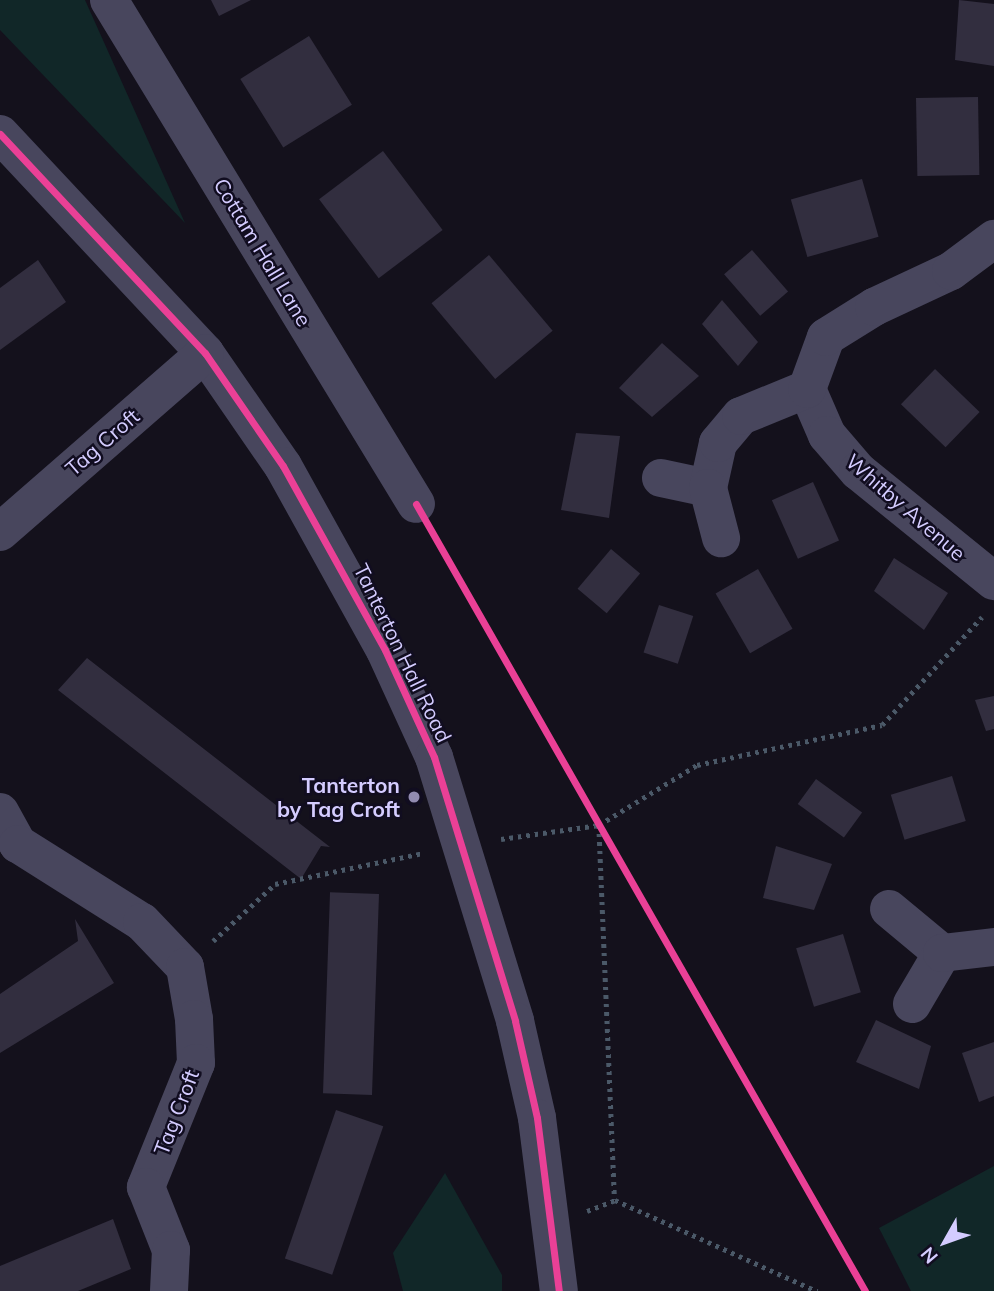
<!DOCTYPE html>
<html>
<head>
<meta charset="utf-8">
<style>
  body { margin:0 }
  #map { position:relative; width:994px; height:1291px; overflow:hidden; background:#14111c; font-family:Mulish,sans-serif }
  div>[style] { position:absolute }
  .green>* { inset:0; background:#112728 }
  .building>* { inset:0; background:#322e3f; transform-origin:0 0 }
  .path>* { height:4.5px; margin-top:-2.25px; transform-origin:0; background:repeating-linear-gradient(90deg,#4b5968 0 3.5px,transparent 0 8.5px) }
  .minor>* { height:38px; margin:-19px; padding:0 19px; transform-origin:19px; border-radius:19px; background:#48465d }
  .cycleway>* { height:7px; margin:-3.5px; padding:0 3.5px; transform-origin:3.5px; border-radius:3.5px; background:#ea4096 }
  .dots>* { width:19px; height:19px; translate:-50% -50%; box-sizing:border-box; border:4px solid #110d20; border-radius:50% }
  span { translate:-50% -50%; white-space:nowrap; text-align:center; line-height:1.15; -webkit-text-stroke:5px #110d20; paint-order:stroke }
  .street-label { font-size:21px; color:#d4ccff }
  .poi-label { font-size:21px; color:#d4ccff; font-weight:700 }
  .right { translate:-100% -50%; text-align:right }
  .north { position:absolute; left:910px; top:1207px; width:70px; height:70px; -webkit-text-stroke:5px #110d20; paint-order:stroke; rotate:230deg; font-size:19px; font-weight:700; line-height:28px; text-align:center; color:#d4ccff }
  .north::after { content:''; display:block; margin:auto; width:24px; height:32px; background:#d4ccff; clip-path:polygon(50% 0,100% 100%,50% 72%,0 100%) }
</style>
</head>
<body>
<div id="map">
  <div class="green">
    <div style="clip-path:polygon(0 0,85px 0,185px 223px,0 30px)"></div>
    <div style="clip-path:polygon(994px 1166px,994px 1291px,911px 1291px,879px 1228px)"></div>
    <div style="clip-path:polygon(445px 1173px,502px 1275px,502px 1291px,403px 1291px,393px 1253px)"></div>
  </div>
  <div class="building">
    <div style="clip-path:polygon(211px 0,251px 0,219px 16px)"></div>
    <div style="clip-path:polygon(959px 0,994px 4px,994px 66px,955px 60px)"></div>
    <div style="left:309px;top:36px;width:81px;height:81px;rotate:58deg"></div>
    <div style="left:978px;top:97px;width:78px;height:62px;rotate:89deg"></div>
    <div style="left:383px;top:151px;width:99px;height:80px;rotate:53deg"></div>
    <div style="left:862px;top:179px;width:60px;height:74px;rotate:74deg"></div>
    <div style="left:752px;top:250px;width:55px;height:37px;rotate:49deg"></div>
    <div style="left:489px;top:255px;width:99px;height:75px;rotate:50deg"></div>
    <div style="clip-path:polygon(38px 260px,66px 302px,0 350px,0 288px)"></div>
    <div style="clip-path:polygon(722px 300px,758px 342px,738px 366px,702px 324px)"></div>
    <div style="clip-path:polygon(662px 343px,699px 376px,652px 417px,619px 388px)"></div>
    <div style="left:935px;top:369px;width:62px;height:49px;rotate:44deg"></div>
    <div style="clip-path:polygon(576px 433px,620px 436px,609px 518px,561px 510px)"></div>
    <div style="left:813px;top:482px;width:64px;height:45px;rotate:66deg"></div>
    <div style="left:611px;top:549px;width:38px;height:52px;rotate:40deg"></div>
    <div style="clip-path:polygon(894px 558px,948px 593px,924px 630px,874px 591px)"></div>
    <div style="left:758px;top:569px;width:69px;height:49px;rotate:60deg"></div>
    <div style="left:659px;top:605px;width:36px;height:50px;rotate:18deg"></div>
    <div style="clip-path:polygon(87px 658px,330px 847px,321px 846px,301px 879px,58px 690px)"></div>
    <div style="clip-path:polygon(994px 696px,994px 729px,986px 731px,975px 700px)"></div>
    <div style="left:952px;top:776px;width:47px;height:64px;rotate:73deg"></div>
    <div style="left:816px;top:779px;width:57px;height:31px;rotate:36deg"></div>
    <div style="clip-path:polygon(776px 846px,832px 864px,814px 910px,763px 898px)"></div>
    <div style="left:379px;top:894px;width:201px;height:49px;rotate:92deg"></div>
    <div style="clip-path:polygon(75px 919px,114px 983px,0 1053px,0 994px,78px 941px)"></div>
    <div style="left:843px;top:934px;width:61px;height:49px;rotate:73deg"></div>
    <div style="clip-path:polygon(876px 1020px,931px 1046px,919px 1089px,856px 1062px)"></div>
    <div style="clip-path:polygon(994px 1042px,994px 1096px,979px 1102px,962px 1053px)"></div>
    <div style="left:336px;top:1110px;width:50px;height:157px;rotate:19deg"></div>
    <div style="clip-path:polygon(113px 1219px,131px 1269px,78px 1291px,0 1291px,0 1266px)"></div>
  </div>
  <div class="path">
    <div style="left:599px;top:825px;width:115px;rotate:-31.5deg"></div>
    <div style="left:697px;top:765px;width:189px;rotate:-12.2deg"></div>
    <div style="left:882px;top:725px;width:147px;rotate:-47.2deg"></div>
    <div style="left:501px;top:839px;width:99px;rotate:-8.1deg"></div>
    <div style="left:599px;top:825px;width:375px;rotate:87.6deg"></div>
    <div style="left:213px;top:941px;width:84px;rotate:-42.6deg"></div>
    <div style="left:275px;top:884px;width:152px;rotate:-11.8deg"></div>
    <div style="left:587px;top:1211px;width:30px;rotate:-21deg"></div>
    <div style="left:615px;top:1200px;width:222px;rotate:24.3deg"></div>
  </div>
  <div class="minor">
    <div style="left:109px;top:0;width:590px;rotate:58.65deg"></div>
    <div style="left:0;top:134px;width:300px;rotate:46.9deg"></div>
    <div style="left:205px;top:353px;width:137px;rotate:55.4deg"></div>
    <div style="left:283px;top:466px;width:210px;rotate:61deg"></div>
    <div style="left:385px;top:650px;width:118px;rotate:65.4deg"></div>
    <div style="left:434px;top:757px;width:276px;rotate:72.9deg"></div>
    <div style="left:515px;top:1021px;width:99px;rotate:77.2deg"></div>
    <div style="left:537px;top:1118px;width:174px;rotate:82.8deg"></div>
    <div style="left:807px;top:389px;width:50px;rotate:66.5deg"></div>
    <div style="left:827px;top:435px;width:48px;rotate:49.3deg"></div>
    <div style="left:858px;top:471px;width:175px;rotate:39deg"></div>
    <div style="left:661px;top:478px;width:48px;rotate:12deg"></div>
    <div style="left:708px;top:488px;width:46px;rotate:-77.5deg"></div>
    <div style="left:718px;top:443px;width:35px;rotate:-50deg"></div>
    <div style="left:741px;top:416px;width:71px;rotate:-22.2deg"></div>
    <div style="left:807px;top:389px;width:55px;rotate:-69.9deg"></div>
    <div style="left:826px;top:337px;width:57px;rotate:-32deg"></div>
    <div style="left:874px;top:307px;width:85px;rotate:-25.1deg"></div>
    <div style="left:951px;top:271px;width:54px;rotate:-36.7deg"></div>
    <div style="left:708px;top:488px;width:52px;rotate:75.4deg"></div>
    <div style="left:0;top:532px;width:272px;rotate:-41.1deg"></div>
    <div style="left:0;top:812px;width:37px;rotate:61deg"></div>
    <div style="left:18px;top:844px;width:146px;rotate:32.2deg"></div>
    <div style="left:142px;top:922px;width:62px;rotate:46.3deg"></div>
    <div style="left:185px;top:967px;width:53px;rotate:80.2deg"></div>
    <div style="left:194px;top:1019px;width:44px;rotate:87.4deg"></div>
    <div style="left:196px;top:1063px;width:134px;rotate:112deg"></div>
    <div style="left:146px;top:1187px;width:68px;rotate:68.4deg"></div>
    <div style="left:171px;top:1250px;width:41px;rotate:92.8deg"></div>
    <div style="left:889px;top:909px;width:69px;rotate:39.7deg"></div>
    <div style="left:912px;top:1004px;width:59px;rotate:-59.5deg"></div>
    <div style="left:942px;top:953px;width:52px;rotate:-6.6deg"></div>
  </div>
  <div class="cycleway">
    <div style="left:0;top:134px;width:300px;rotate:46.9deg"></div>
    <div style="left:205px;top:353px;width:137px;rotate:55.4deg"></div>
    <div style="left:283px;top:466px;width:210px;rotate:61deg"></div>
    <div style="left:385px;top:650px;width:118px;rotate:65.4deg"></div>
    <div style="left:434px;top:757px;width:276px;rotate:72.9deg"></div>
    <div style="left:515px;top:1021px;width:99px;rotate:77.2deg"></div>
    <div style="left:537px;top:1118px;width:174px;rotate:82.8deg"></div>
    <div style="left:416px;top:504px;width:906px;rotate:60.29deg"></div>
  </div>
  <div class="dots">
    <div style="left:414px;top:797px;background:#918bb0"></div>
  </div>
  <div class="street-label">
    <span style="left:263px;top:252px;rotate:59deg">Cottam Hall Lane</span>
    <span style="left:102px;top:442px;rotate:-41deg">Tag Croft</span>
    <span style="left:906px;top:507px;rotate:41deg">Whitby Avenue</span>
    <span style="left:403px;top:653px;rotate:64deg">Tanterton Hall Road</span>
    <span style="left:176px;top:1112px;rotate:-69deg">Tag Croft</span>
  </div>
  <div class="poi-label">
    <span class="right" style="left:400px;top:797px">Tanterton<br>by Tag Croft</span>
  </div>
  <div class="north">N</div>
</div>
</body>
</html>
